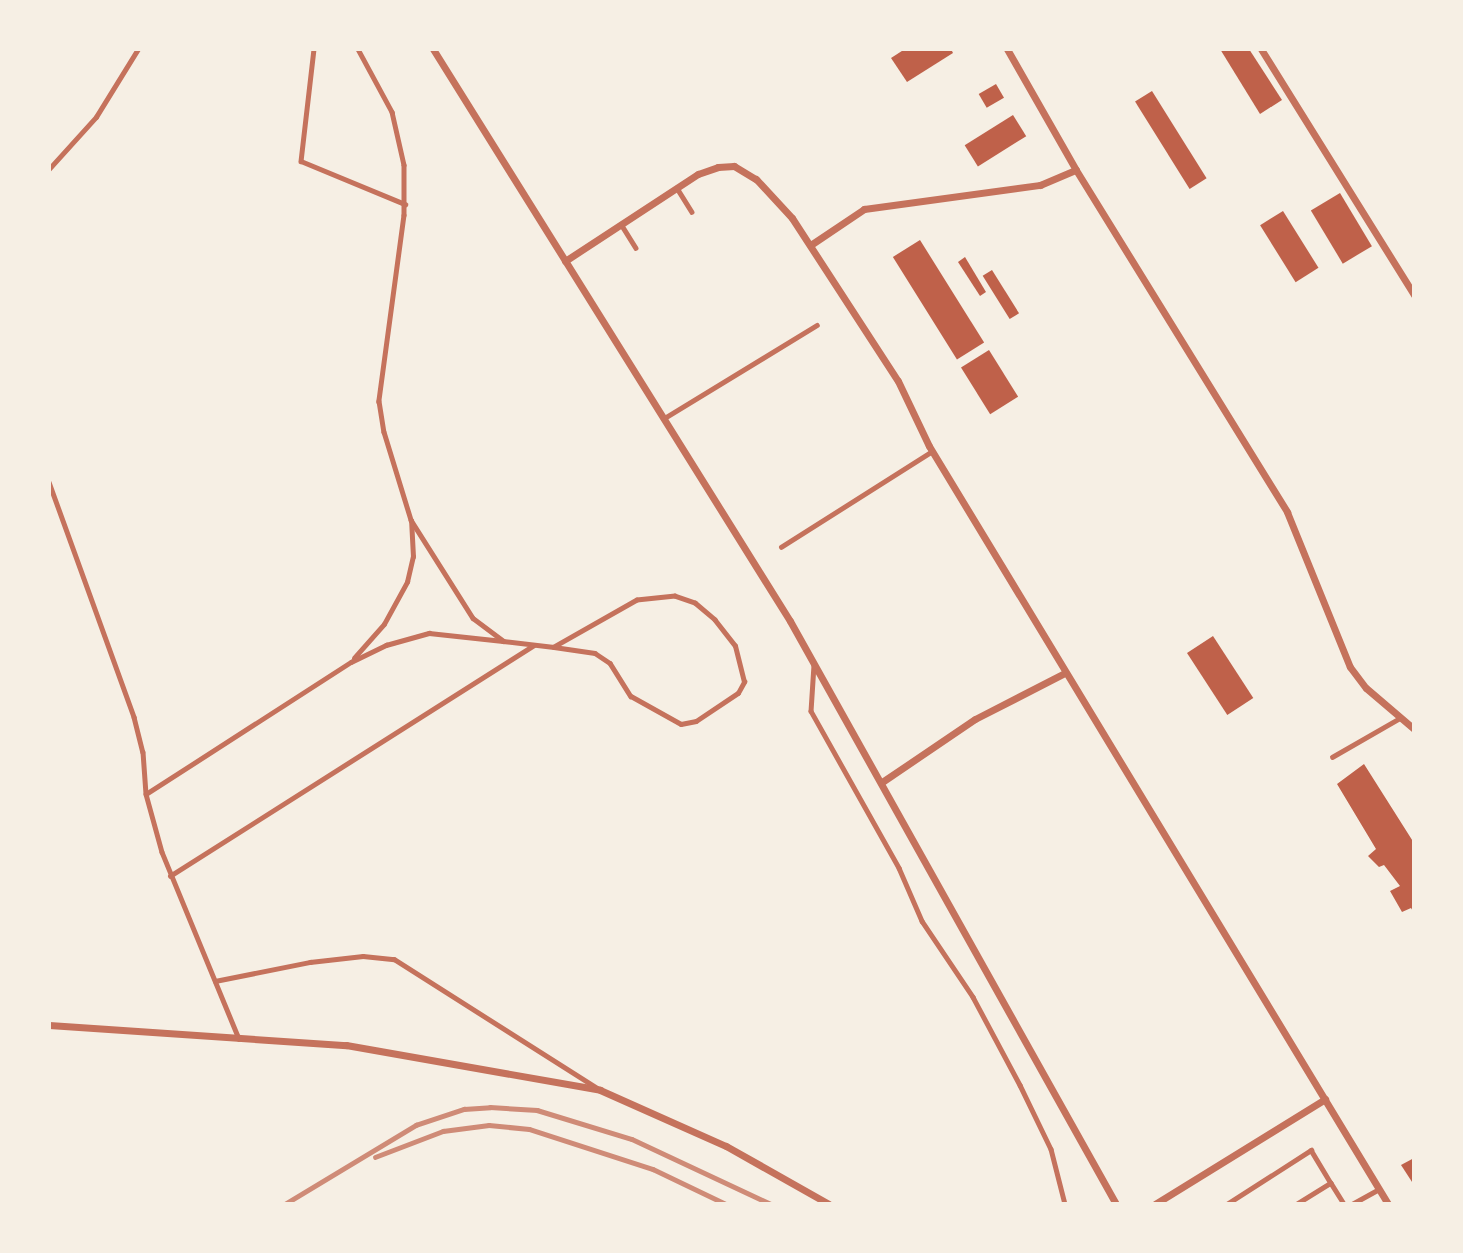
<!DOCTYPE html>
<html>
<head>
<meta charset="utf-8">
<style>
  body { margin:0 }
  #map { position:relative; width:1463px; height:1253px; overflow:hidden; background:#f6efe4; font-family:"Archivo Narrow",sans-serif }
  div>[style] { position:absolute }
  .building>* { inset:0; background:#bf614a; transform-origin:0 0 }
  .service>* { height:4.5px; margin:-2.25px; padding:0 2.25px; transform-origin:2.25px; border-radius:2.25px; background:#c5725c }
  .minor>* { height:7px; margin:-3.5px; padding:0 3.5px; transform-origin:3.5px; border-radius:3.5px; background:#c5725c }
  .rail>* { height:4.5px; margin:-2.25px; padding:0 2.25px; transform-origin:2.25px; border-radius:2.25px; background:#cf8b77 }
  span { translate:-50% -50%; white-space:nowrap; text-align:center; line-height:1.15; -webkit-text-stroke:7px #f6efe4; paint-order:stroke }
  .frame { position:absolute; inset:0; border:51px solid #f6efe4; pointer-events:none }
</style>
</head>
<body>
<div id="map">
  <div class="building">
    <div style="clip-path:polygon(905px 49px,951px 49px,953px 53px,907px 82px,891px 58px)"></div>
    <div style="clip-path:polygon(1220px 49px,1249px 49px,1282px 100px,1260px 114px)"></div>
    <div style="left:996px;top:84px;width:16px;height:20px;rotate:60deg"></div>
    <div style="left:1152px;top:91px;width:103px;height:20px;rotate:58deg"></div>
    <div style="left:1013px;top:115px;width:25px;height:57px;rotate:58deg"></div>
    <div style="left:1340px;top:193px;width:62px;height:34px;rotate:59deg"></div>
    <div style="left:1283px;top:211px;width:67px;height:27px;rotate:58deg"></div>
    <div style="left:920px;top:240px;width:121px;height:32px;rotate:58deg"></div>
    <div style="clip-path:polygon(965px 257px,986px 292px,980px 296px,958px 262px)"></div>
    <div style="left:992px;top:270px;width:51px;height:11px;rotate:58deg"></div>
    <div style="left:989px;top:350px;width:55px;height:33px;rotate:58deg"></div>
    <div style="left:1213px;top:636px;width:74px;height:31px;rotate:57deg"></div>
    <div style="clip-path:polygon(1364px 764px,1414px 843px,1414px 913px,1411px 908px,1402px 912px,1390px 891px,1400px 886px,1384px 865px,1379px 867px,1368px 856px,1376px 849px,1337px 784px)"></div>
    <div style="clip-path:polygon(1414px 1158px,1414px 1185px,1401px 1165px)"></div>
  </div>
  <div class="service">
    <div style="left:314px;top:49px;width:113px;rotate:96.6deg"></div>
    <div style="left:301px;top:161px;width:113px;rotate:22.5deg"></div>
    <div style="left:358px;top:49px;width:72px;rotate:61.6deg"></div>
    <div style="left:392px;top:112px;width:54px;rotate:77.2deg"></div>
    <div style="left:404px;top:165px;width:50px;rotate:90deg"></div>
    <div style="left:404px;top:215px;width:188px;rotate:97.7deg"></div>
    <div style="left:379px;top:401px;width:31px;rotate:81deg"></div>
    <div style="left:384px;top:432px;width:92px;rotate:72.9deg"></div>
    <div style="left:411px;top:520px;width:116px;rotate:57.7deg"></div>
    <div style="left:473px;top:618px;width:38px;rotate:37deg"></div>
    <div style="left:503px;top:641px;width:51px;rotate:6.7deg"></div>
    <div style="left:554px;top:647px;width:41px;rotate:8.3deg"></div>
    <div style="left:595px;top:653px;width:18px;rotate:34deg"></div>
    <div style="left:610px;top:663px;width:39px;rotate:58deg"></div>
    <div style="left:631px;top:696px;width:57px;rotate:29.2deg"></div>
    <div style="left:681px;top:724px;width:15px;rotate:-11deg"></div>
    <div style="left:696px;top:721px;width:50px;rotate:-33.7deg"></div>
    <div style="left:738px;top:693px;width:13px;rotate:-61deg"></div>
    <div style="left:744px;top:682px;width:37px;rotate:-104deg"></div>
    <div style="left:735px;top:646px;width:33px;rotate:-128deg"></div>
    <div style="left:715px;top:620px;width:26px;rotate:-140deg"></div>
    <div style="left:695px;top:603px;width:21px;rotate:-161deg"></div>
    <div style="left:675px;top:596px;width:38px;rotate:174deg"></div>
    <div style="left:637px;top:600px;width:95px;rotate:150.5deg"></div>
    <div style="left:49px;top:169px;width:70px;rotate:-47.9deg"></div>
    <div style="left:96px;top:117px;width:80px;rotate:-58.3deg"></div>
    <div style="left:677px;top:188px;width:28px;rotate:58deg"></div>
    <div style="left:621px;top:224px;width:28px;rotate:58deg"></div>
    <div style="left:663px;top:419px;width:180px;rotate:-31.4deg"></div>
    <div style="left:49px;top:482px;width:250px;rotate:70.1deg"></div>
    <div style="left:134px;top:717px;width:36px;rotate:76deg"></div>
    <div style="left:143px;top:752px;width:42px;rotate:85.9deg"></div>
    <div style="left:146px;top:794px;width:60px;rotate:74.6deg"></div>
    <div style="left:162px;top:852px;width:202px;rotate:67.6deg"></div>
    <div style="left:781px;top:547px;width:179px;rotate:-32.4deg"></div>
    <div style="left:354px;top:658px;width:45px;rotate:-48.6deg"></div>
    <div style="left:384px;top:624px;width:48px;rotate:-61.3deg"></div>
    <div style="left:407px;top:582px;width:26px;rotate:-77deg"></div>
    <div style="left:413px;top:557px;width:36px;rotate:-93deg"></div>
    <div style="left:814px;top:665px;width:46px;rotate:93.7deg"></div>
    <div style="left:811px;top:711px;width:180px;rotate:60.7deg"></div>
    <div style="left:899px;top:868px;width:58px;rotate:66.5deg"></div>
    <div style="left:922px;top:921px;width:92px;rotate:56.1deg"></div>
    <div style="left:973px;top:997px;width:100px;rotate:61.9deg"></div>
    <div style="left:1020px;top:1085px;width:71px;rotate:64.2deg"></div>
    <div style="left:1051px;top:1149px;width:57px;rotate:75.7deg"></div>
    <div style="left:1332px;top:757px;width:78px;rotate:-29.8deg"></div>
    <div style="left:146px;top:794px;width:244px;rotate:-32.8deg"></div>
    <div style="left:351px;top:662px;width:39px;rotate:-26deg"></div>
    <div style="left:386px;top:645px;width:45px;rotate:-15.6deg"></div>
    <div style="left:429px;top:633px;width:74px;rotate:6.2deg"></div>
    <div style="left:170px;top:876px;width:430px;rotate:-32.4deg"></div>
    <div style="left:215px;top:981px;width:97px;rotate:-11.3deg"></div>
    <div style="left:310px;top:962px;width:53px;rotate:-6.5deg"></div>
    <div style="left:363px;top:956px;width:31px;rotate:6deg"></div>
    <div style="left:394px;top:959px;width:241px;rotate:32.4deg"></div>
    <div style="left:1331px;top:1183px;width:25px;rotate:58deg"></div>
    <div style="left:1227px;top:1204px;width:100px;rotate:-32.7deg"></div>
    <div style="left:1311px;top:1150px;width:39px;rotate:59deg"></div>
    <div style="left:1331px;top:1183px;width:39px;rotate:148deg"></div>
    <div style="left:1352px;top:1204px;width:31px;rotate:-29deg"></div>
  </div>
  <div class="minor">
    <div style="left:433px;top:49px;width:674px;rotate:58.03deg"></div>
    <div style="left:790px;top:621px;width:668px;rotate:60.79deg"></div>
    <div style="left:1007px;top:49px;width:139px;rotate:60.3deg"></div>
    <div style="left:1076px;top:170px;width:402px;rotate:58.3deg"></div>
    <div style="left:1287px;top:512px;width:167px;rotate:67.9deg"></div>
    <div style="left:1350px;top:667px;width:26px;rotate:53deg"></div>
    <div style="left:1366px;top:688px;width:63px;rotate:40.5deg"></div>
    <div style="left:1261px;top:49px;width:290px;rotate:58.1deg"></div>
    <div style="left:812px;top:244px;width:63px;rotate:-33.9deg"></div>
    <div style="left:864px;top:209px;width:178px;rotate:-7.8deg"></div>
    <div style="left:1040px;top:185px;width:39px;rotate:-23deg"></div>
    <div style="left:565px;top:261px;width:159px;rotate:-33.2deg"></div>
    <div style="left:698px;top:174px;width:21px;rotate:-19deg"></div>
    <div style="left:718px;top:167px;width:16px;rotate:-4deg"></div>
    <div style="left:734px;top:166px;width:26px;rotate:31deg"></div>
    <div style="left:756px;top:179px;width:53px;rotate:47.3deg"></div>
    <div style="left:792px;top:218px;width:194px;rotate:57deg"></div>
    <div style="left:898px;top:381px;width:72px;rotate:64.5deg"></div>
    <div style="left:929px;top:446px;width:886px;rotate:58.8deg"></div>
    <div style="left:882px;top:782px;width:112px;rotate:-34.1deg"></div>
    <div style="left:975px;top:719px;width:101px;rotate:-27.1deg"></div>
    <div style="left:49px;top:1025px;width:298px;rotate:3.9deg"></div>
    <div style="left:346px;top:1045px;width:258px;rotate:10deg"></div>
    <div style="left:600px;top:1090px;width:138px;rotate:24deg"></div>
    <div style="left:726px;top:1146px;width:118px;rotate:29.4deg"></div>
    <div style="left:1155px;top:1204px;width:200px;rotate:-31.7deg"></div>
  </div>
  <div class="rail">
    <div style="left:375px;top:1157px;width:73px;rotate:-20.9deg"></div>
    <div style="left:443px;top:1131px;width:46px;rotate:-7.4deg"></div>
    <div style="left:489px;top:1125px;width:40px;rotate:5.7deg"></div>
    <div style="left:529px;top:1129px;width:130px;rotate:17.9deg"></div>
    <div style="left:653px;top:1169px;width:81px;rotate:25.6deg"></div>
    <div style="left:285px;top:1204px;width:153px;rotate:-31.1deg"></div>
    <div style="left:416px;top:1125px;width:51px;rotate:-18.4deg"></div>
    <div style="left:464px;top:1109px;width:26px;rotate:-4deg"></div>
    <div style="left:490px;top:1107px;width:47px;rotate:3.7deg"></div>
    <div style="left:537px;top:1110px;width:99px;rotate:17deg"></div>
    <div style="left:632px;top:1139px;width:153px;rotate:25.1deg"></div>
  </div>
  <div class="frame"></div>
</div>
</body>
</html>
